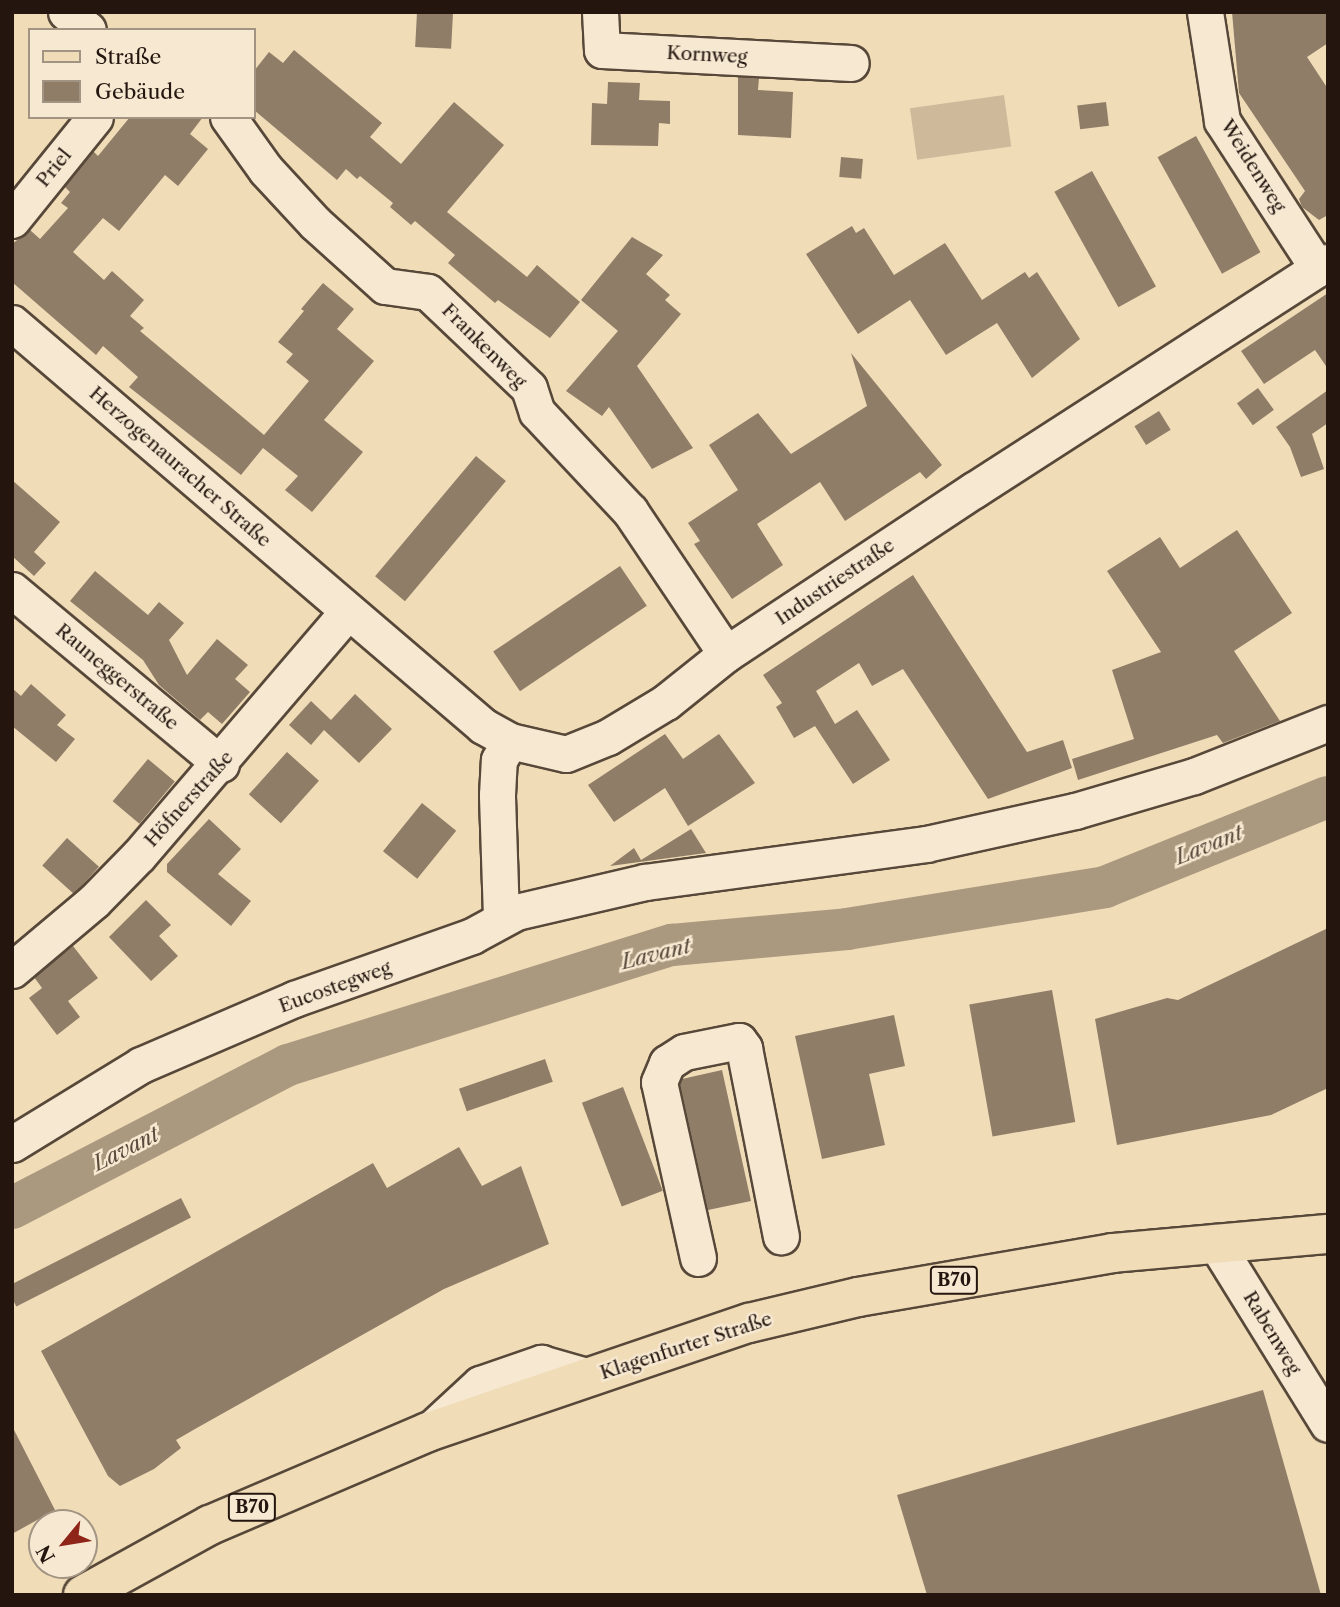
<!DOCTYPE html>
<html>
<head>
<meta charset="utf-8">
<style>
  body { margin:0 }
  #map { position:relative; width:1340px; height:1607px; overflow:hidden; background:#f1dcb8; font-family:"Libre Caslon Text",serif }
  div>[style] { position:absolute }
  .green>* { inset:0; background:#ceba9b; transform-origin:0 0 }
  .river>* { height:42px; margin:-21px; padding:0 21px; transform-origin:21px; border-radius:21px; background:#ab997f }
  .building>* { inset:0; background:#8f7d67; transform-origin:0 0 }
  .roads { filter:drop-shadow(2px 0 #574839) drop-shadow(-2px 0 #574839) drop-shadow(0 2px #574839) drop-shadow(0 -2px #574839) }
  .minor>* { height:35px; margin:-17.5px; padding:0 17.5px; transform-origin:17.5px; border-radius:17.5px; background:#f6e8d1 }
  .major>* { height:38px; margin:-19px; padding:0 19px; transform-origin:19px; border-radius:19px; background:#f1dcb8 }
  span { translate:-50% -50%; white-space:nowrap; text-align:center; line-height:1.15; -webkit-text-stroke:5px #f6e8d1; paint-order:stroke }
  .shield-label span { padding:2px 5px; background:#f6e8d1; border:2px solid; border-radius:5px; -webkit-text-stroke-width:0 }
  .shield-label { font-size:18px; color:#24160f; font-weight:700 }
  .street-label { font-size:19px; color:#24160f }
  .water-label { font-size:21px; color:#5a4a3c; font-style:italic }
  .frame { position:absolute; inset:0; border:14px solid #24160f; pointer-events:none }
  .legend { position:absolute; left:28px; top:28px; width:228px; height:91px; box-sizing:border-box; background:#f6e8d1; border:2px solid #a29483; margin:0; padding:9px 12px; list-style:none; font-size:21px; color:#24160f }
  .legend li { display:flex; align-items:center; gap:14px; height:35px }
  .legend b { width:35px; border:2px solid #a29483 }
  .north { position:absolute; left:28px; top:1509px; width:70px; height:70px; box-sizing:border-box; background:#f6e8d1; border:2px solid #a29483; border-radius:50%; rotate:240deg; font-size:19px; font-weight:700; line-height:28px; text-align:center; color:#24160f }
  .north::after { content:''; display:block; margin:auto; width:24px; height:32px; background:#8f2418; clip-path:polygon(50% 0,100% 100%,50% 72%,0 100%) }
</style>
</head>
<body>
<div id="map">
  <div class="green">
    <div style="left:1004px;top:95px;width:52px;height:95px;rotate:82deg"></div>
  </div>
  <div class="river">
    <div style="left:12px;top:1208px;width:311px;rotate:-27.4deg"></div>
    <div style="left:288px;top:1065px;width:402px;rotate:-17.4deg"></div>
    <div style="left:672px;top:945px;width:176px;rotate:-5.2deg"></div>
    <div style="left:847px;top:929px;width:261px;rotate:-9.2deg"></div>
    <div style="left:1105px;top:887px;width:240px;rotate:-22deg"></div>
  </div>
  <div class="building">
    <div style="left:417px;top:12px;width:36px;height:35px;rotate:3deg"></div>
    <div style="clip-path:polygon(1232px 12px,1328px 12px,1328px 43px,1307px 57px,1328px 89px,1328px 215px,1319px 220px,1302px 207px,1299px 199px,1305px 191px,1239px 93px)"></div>
    <div style="clip-path:polygon(294px 50px,382px 123px,370px 137px,401px 164px,454px 102px,504px 145px,447px 212px,527px 277px,537px 265px,580px 302px,550px 338px,498px 300px,495px 303px,448px 263px,455px 255px,415px 221px,411px 225px,390px 207px,393px 203px,360px 176px,357px 179px,346px 169px,337px 180px,254px 110px,254px 71px,269px 52px,283px 63px)"></div>
    <div style="clip-path:polygon(738px 77px,759px 78px,758px 90px,793px 92px,791px 138px,738px 135px)"></div>
    <div style="clip-path:polygon(608px 82px,640px 83px,639px 100px,670px 101px,670px 124px,659px 123px,658px 146px,591px 145px,592px 103px,607px 104px)"></div>
    <div style="left:1106px;top:102px;width:24px;height:29px;rotate:83deg"></div>
    <div style="clip-path:polygon(130px 117px,203px 117px,190px 134px,208px 149px,178px 186px,165px 175px,119px 231px,103px 218px,73px 252px,104px 280px,112px 271px,144px 300px,130px 316px,144px 328px,140px 331px,264px 435px,309px 381px,286px 362px,293px 354px,278px 342px,304px 311px,301px 309px,323px 283px,354px 309px,337px 329px,374px 361px,324px 420px,363px 452px,312px 512px,285px 490px,298px 476px,263px 448px,241px 475px,129px 387px,138px 377px,103px 346px,96px 355px,12px 282px,12px 244px,30px 230px,40px 239px,68px 208px,61px 203px,70px 192px,65px 187px,93px 151px,98px 156px)"></div>
    <div style="left:1196px;top:136px;width:133px;height:44px;rotate:61deg"></div>
    <div style="left:841px;top:157px;width:22px;height:20px;rotate:5deg"></div>
    <div style="left:1092px;top:171px;width:132px;height:43px;rotate:61deg"></div>
    <div style="clip-path:polygon(852px 226px,856px 233px,864px 228px,894px 275px,945px 243px,982px 300px,1025px 272px,1029px 278px,1037px 272px,1080px 339px,1032px 378px,997px 323px,946px 355px,910px 300px,858px 334px,806px 254px)"></div>
    <div style="clip-path:polygon(632px 237px,663px 255px,646px 274px,670px 295px,665px 300px,681px 314px,637px 366px,693px 448px,652px 469px,609px 407px,602px 416px,566px 391px,618px 331px,581px 300px)"></div>
    <div style="clip-path:polygon(1328px 293px,1328px 369px,1315px 350px,1264px 384px,1241px 351px)"></div>
    <div style="clip-path:polygon(851px 353px,942px 465px,926px 479px,920px 472px,845px 521px,820px 482px,757px 524px,783px 565px,732px 599px,694px 544px,700px 541px,688px 523px,738px 490px,709px 445px,758px 413px,791px 454px,867px 406px)"></div>
    <div style="left:1258px;top:388px;width:27px;height:26px;rotate:54deg"></div>
    <div style="clip-path:polygon(1328px 390px,1328px 423px,1312px 434px,1324px 469px,1301px 477px,1290px 447px,1276px 427px)"></div>
    <div style="left:1159px;top:411px;width:22px;height:29px;rotate:58deg"></div>
    <div style="left:476px;top:456px;width:39px;height:157px;rotate:40deg"></div>
    <div style="clip-path:polygon(12px 480px,60px 522px,34px 552px,46px 563px,34px 576px,12px 556px)"></div>
    <div style="clip-path:polygon(1237px 530px,1292px 613px,1234px 651px,1280px 721px,1223px 743px,1217px 735px,1078px 780px,1072px 759px,1134px 739px,1112px 670px,1161px 652px,1107px 571px,1160px 537px,1180px 568px)"></div>
    <div style="left:620px;top:566px;width:48px;height:153px;rotate:56deg"></div>
    <div style="clip-path:polygon(95px 571px,148px 615px,159px 602px,184px 623px,169px 640px,187px 675px,217px 639px,248px 665px,235px 679px,250px 692px,222px 724px,208px 712px,200px 720px,159px 685px,143px 660px,70px 601px)"></div>
    <div style="clip-path:polygon(913px 575px,1027px 752px,1063px 740px,1072px 768px,988px 799px,903px 669px,872px 686px,859px 663px,816px 691px,835px 724px,857px 710px,890px 760px,853px 784px,815px 726px,794px 738px,776px 707px,782px 703px,763px 675px)"></div>
    <div style="clip-path:polygon(31px 684px,66px 715px,57px 725px,75px 739px,56px 762px,12px 726px,12px 688px,21px 696px)"></div>
    <div style="clip-path:polygon(355px 694px,392px 729px,359px 763px,324px 730px,311px 745px,289px 725px,311px 701px,331px 720px)"></div>
    <div style="clip-path:polygon(665px 734px,683px 759px,719px 734px,755px 783px,688px 826px,665px 788px,614px 822px,588px 785px)"></div>
    <div style="left:287px;top:752px;width:43px;height:57px;rotate:42deg"></div>
    <div style="left:148px;top:759px;width:35px;height:55px;rotate:40deg"></div>
    <div style="left:422px;top:803px;width:44px;height:62px;rotate:39deg"></div>
    <div style="clip-path:polygon(209px 819px,241px 849px,218px 874px,251px 901px,231px 926px,167px 872px,167px 864px)"></div>
    <div style="clip-path:polygon(691px 829px,706px 853px,610px 866px,634px 848px,641px 860px)"></div>
    <div style="left:67px;top:838px;width:43px;height:37px;rotate:42deg"></div>
    <div style="clip-path:polygon(146px 900px,171px 925px,159px 936px,178px 956px,151px 981px,109px 937px)"></div>
    <div style="clip-path:polygon(1328px 928px,1328px 1088px,1271px 1115px,1117px 1145px,1095px 1019px,1167px 998px,1178px 1000px)"></div>
    <div style="clip-path:polygon(73px 946px,98px 978px,68px 1001px,80px 1017px,57px 1035px,29px 998px,42px 988px,34px 977px)"></div>
    <div style="left:1052px;top:990px;width:134px;height:84px;rotate:80deg"></div>
    <div style="clip-path:polygon(894px 1015px,905px 1066px,869px 1074px,885px 1145px,822px 1159px,795px 1036px)"></div>
    <div style="left:545px;top:1059px;width:24px;height:91px;rotate:71deg"></div>
    <div style="clip-path:polygon(722px 1070px,751px 1201px,708px 1210px,680px 1084px,682px 1079px)"></div>
    <div style="left:623px;top:1087px;width:111px;height:44px;rotate:69deg"></div>
    <div style="clip-path:polygon(459px 1147px,482px 1186px,521px 1166px,549px 1244px,444px 1289px,195px 1429px,176px 1440px,181px 1448px,154px 1469px,120px 1486px,108px 1476px,41px 1351px,373px 1163px,387px 1188px)"></div>
    <div style="left:181px;top:1198px;width:22px;height:196px;rotate:63deg"></div>
    <div style="clip-path:polygon(1263px 1390px,1321px 1595px,927px 1595px,897px 1495px)"></div>
    <div style="clip-path:polygon(12px 1426px,55px 1510px,12px 1534px)"></div>
  </div>
  <div class="roads">
    <div class="minor">
      <div style="left:66px;top:12px;width:28px;rotate:39deg"></div>
      <div style="left:600px;top:12px;width:38px;rotate:87deg"></div>
      <div style="left:602px;top:50px;width:249px;rotate:3deg"></div>
      <div style="left:1205px;top:12px;width:110px;rotate:81.1deg"></div>
      <div style="left:1222px;top:121px;width:176px;rotate:57deg"></div>
      <div style="left:228px;top:117px;width:65px;rotate:54.4deg"></div>
      <div style="left:266px;top:170px;width:72px;rotate:47.2deg"></div>
      <div style="left:315px;top:223px;width:94px;rotate:42deg"></div>
      <div style="left:385px;top:286px;width:43px;rotate:7.9deg"></div>
      <div style="left:428px;top:292px;width:139px;rotate:43.5deg"></div>
      <div style="left:529px;top:388px;width:25px;rotate:72deg"></div>
      <div style="left:537px;top:412px;width:136px;rotate:46.8deg"></div>
      <div style="left:630px;top:511px;width:172px;rotate:56.1deg"></div>
      <div style="left:12px;top:220px;width:132px;rotate:-51.1deg"></div>
      <div style="left:12px;top:323px;width:620px;rotate:40.55deg"></div>
      <div style="left:483px;top:726px;width:31px;rotate:29deg"></div>
      <div style="left:510px;top:741px;width:57px;rotate:13.1deg"></div>
      <div style="left:566px;top:754px;width:45px;rotate:-22deg"></div>
      <div style="left:608px;top:737px;width:68px;rotate:-31.1deg"></div>
      <div style="left:666px;top:702px;width:77px;rotate:-38.7deg"></div>
      <div style="left:726px;top:654px;width:297px;rotate:-33.5deg"></div>
      <div style="left:974px;top:490px;width:421px;rotate:-32.8deg"></div>
      <div style="left:12px;top:590px;width:272px;rotate:39.8deg"></div>
      <div style="left:501px;top:917px;width:122px;rotate:-91.9deg"></div>
      <div style="left:497px;top:795px;width:35px;rotate:-87deg"></div>
      <div style="left:499px;top:760px;width:22px;rotate:-60deg"></div>
      <div style="left:12px;top:970px;width:107px;rotate:-40.1deg"></div>
      <div style="left:94px;top:901px;width:64px;rotate:-45.6deg"></div>
      <div style="left:139px;top:855px;width:321px;rotate:-49.4deg"></div>
      <div style="left:12px;top:1144px;width:151px;rotate:-31.5deg"></div>
      <div style="left:141px;top:1065px;width:167px;rotate:-23.3deg"></div>
      <div style="left:294px;top:999px;width:189px;rotate:-19.5deg"></div>
      <div style="left:472px;top:936px;width:50px;rotate:-28.6deg"></div>
      <div style="left:516px;top:912px;width:132px;rotate:-13.1deg"></div>
      <div style="left:645px;top:882px;width:284px;rotate:-7.7deg"></div>
      <div style="left:926px;top:844px;width:153px;rotate:-12.5deg"></div>
      <div style="left:1075px;top:811px;width:124px;rotate:-16.4deg"></div>
      <div style="left:1194px;top:776px;width:144px;rotate:-21.6deg"></div>
      <div style="left:1215px;top:1242px;width:214px;rotate:58.2deg"></div>
      <div style="left:698px;top:1258px;width:180px;rotate:-102.5deg"></div>
      <div style="left:659px;top:1082px;width:21px;rotate:-67deg"></div>
      <div style="left:667px;top:1063px;width:20px;rotate:-33deg"></div>
      <div style="left:684px;top:1052px;width:56px;rotate:-11.3deg"></div>
      <div style="left:739px;top:1041px;width:9px;rotate:54deg"></div>
      <div style="left:744px;top:1048px;width:192px;rotate:78.9deg"></div>
      <div style="left:428px;top:1432px;width:71px;rotate:-42.7deg"></div>
      <div style="left:480px;top:1384px;width:65px;rotate:-19deg"></div>
      <div style="left:541px;top:1363px;width:51px;rotate:15.9deg"></div>
    </div>
    <div class="major">
      <div style="left:83px;top:1595px;width:145px;rotate:-28.9deg"></div>
      <div style="left:210px;top:1525px;width:237px;rotate:-23.1deg"></div>
      <div style="left:428px;top:1432px;width:339px;rotate:-18.8deg"></div>
      <div style="left:749px;top:1323px;width:112px;rotate:-13.4deg"></div>
      <div style="left:858px;top:1297px;width:259px;rotate:-9.8deg"></div>
      <div style="left:1113px;top:1253px;width:216px;rotate:-5.1deg"></div>
    </div>
  </div>
  <div class="shield-label">
    <span style="left:954px;top:1280px">B70</span>
    <span style="left:252px;top:1507px">B70</span>
  </div>
  <div class="street-label">
    <span style="left:707px;top:55px;rotate:3deg">Kornweg</span>
    <span style="left:1253px;top:166px;rotate:58deg">Weidenweg</span>
    <span style="left:54px;top:168px;rotate:-51deg">Priel</span>
    <span style="left:484px;top:346px;rotate:45deg">Frankenweg</span>
    <span style="left:180px;top:467px;rotate:41deg">Herzogenauracher Straße</span>
    <span style="left:835px;top:582px;rotate:-34deg">Industriestraße</span>
    <span style="left:117px;top:677px;rotate:40deg">Rauneggerstraße</span>
    <span style="left:189px;top:799px;rotate:-48deg">Höfnerstraße</span>
    <span style="left:335px;top:987px;rotate:-20deg">Eucostegweg</span>
    <span style="left:1272px;top:1333px;rotate:59deg">Rabenweg</span>
    <span style="left:686px;top:1346px;rotate:-18deg">Klagenfurter Straße</span>
  </div>
  <div class="water-label">
    <span style="left:1209px;top:845px;rotate:-22deg">Lavant</span>
    <span style="left:656px;top:954px;rotate:-14deg">Lavant</span>
    <span style="left:126px;top:1149px;rotate:-27deg">Lavant</span>
  </div>
  <div class="frame"></div>
  <ul class="legend">
  <li><b style="height:9px;background:#f1dcb8"></b>Straße</li>
  <li><b style="height:19px;background:#8f7d67"></b>Gebäude</li>
  </ul>
  <div class="north">N</div>
</div>
</body>
</html>
